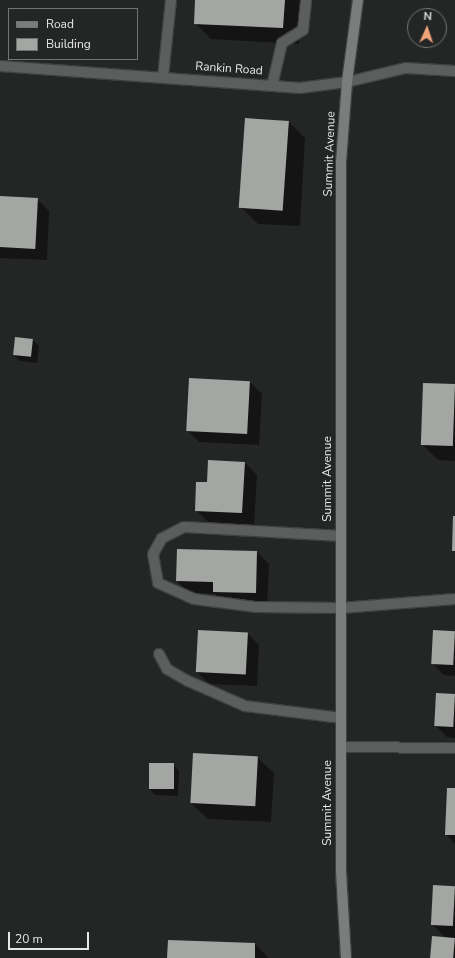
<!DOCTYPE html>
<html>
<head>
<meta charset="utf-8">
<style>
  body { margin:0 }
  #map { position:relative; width:455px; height:958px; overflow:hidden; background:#242625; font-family:"Nunito Sans",sans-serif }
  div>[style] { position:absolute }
  .shadow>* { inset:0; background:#0007 }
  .building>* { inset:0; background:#a4a6a3; transform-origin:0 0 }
  .roads { filter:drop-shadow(1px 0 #3f4140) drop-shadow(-1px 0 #3f4140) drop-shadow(0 1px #3f4140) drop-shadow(0 -1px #3f4140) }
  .service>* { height:10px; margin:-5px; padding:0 5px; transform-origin:5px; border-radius:5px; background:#5c5d5d }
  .tertiary>* { height:10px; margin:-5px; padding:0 5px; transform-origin:5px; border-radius:5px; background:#5c5d5d }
  .secondary>* { height:10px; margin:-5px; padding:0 5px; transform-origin:5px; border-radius:5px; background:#7a7d7c }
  span { translate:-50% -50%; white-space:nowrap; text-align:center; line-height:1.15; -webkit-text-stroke:4px #242625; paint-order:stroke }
  .street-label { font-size:12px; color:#e6e8e7 }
  .legend { position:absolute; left:8px; top:8px; width:130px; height:52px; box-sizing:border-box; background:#242625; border:1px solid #727473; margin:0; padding:5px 7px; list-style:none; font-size:12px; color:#e6e8e7 }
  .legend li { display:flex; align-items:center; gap:8px; height:20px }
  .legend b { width:20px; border:1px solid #727473 }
  .north { position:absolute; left:407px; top:8px; width:40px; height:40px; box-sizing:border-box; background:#242625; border:1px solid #727473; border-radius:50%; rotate:3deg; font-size:11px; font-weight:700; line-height:16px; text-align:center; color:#e6e8e7 }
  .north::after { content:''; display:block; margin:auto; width:14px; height:18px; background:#f0a279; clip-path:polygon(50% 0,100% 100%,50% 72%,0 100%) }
  .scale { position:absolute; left:8px; top:932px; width:81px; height:18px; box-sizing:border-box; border:2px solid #e6e8e7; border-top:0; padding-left:5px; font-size:12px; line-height:14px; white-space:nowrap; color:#e6e8e7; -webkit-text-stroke:3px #242625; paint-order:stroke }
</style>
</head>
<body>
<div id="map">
  <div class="shadow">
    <div style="clip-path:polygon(196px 0,302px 0,299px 44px,211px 39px,195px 23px)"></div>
    <div style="clip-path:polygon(289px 122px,305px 138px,300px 226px,258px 224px,242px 208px)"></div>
    <div style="clip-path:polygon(0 197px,37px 199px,49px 211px,47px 260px,0 258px)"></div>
    <div style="clip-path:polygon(33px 340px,39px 346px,37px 363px,20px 361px,14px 355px)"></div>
    <div style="clip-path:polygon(250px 382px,262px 394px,259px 445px,199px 442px,187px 430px)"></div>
    <div style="clip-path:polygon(455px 385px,455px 461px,438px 460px,422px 444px)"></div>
    <div style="clip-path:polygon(245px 463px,257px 475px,254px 525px,208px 522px,196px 510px,208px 483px)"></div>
    <div style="clip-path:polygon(257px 552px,269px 564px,267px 605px,225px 604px,215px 594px,189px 593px,177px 581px)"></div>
    <div style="clip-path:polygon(455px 632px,455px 676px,444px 675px,432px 663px)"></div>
    <div style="clip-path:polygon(247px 633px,259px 645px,257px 686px,209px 684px,197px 672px)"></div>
    <div style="clip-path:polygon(455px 695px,455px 738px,447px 737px,435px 725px)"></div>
    <div style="clip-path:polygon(257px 757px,274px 773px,271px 822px,208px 819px,191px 803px)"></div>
    <div style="clip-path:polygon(173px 764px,179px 771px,178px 796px,155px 795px,149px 789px)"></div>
    <div style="clip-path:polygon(455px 789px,455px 844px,446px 834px)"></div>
    <div style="clip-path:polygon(455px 887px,455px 958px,432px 958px,446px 938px,432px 924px)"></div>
    <div style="clip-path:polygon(255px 944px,269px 958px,168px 958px)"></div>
  </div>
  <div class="building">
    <div style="clip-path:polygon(195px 0,285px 0,283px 28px,194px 24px)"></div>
    <div style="left:245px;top:118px;width:44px;height:90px;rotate:4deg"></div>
    <div style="left:0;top:196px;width:38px;height:51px;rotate:3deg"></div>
    <div style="left:15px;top:337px;width:18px;height:18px;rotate:6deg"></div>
    <div style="left:189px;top:378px;width:61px;height:53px;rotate:3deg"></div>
    <div style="left:423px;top:383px;width:32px;height:62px;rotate:2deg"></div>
    <div style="clip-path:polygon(208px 460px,245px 462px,242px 513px,195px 511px,196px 482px,207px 482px)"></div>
    <div style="clip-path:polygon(453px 516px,455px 516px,455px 551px,452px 551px)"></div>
    <div style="clip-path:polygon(177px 549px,257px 551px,256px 593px,213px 592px,213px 582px,176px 581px)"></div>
    <div style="left:198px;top:630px;width:50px;height:42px;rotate:3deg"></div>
    <div style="left:433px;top:630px;width:22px;height:34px;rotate:3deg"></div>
    <div style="left:436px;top:693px;width:19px;height:33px;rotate:3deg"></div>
    <div style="left:193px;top:753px;width:65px;height:50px;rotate:3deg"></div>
    <div style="left:149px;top:763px;width:25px;height:26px"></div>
    <div style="clip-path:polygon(447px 788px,455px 788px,455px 835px,445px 835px)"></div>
    <div style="left:433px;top:885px;width:22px;height:40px;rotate:3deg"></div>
    <div style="left:432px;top:936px;width:23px;height:22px;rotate:5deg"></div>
    <div style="clip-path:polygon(168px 940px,255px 943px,255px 958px,167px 958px)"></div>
  </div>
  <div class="roads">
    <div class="service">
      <div style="left:163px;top:77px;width:77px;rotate:-84.1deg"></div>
      <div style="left:272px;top:86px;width:44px;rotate:-76.9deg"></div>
      <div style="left:282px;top:43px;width:25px;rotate:-32deg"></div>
      <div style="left:303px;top:30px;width:30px;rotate:-84deg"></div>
      <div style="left:341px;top:536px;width:157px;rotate:-176.7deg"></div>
      <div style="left:184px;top:527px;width:25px;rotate:153deg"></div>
      <div style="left:162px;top:538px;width:18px;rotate:119deg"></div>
      <div style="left:153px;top:554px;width:29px;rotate:80deg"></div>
      <div style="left:158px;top:583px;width:39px;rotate:24deg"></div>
      <div style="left:194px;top:599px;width:63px;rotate:7.4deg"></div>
      <div style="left:256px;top:607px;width:85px;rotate:0.7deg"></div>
      <div style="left:341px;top:608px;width:114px;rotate:-4.5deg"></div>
      <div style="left:159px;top:654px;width:17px;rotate:62deg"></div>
      <div style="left:167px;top:669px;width:24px;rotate:30deg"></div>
      <div style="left:188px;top:681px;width:62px;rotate:23.7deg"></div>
      <div style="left:245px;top:706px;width:97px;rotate:7.1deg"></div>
      <div style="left:341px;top:747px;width:114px;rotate:0.5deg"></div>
    </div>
    <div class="tertiary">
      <div style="left:0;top:66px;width:301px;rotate:4.2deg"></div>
      <div style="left:300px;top:88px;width:47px;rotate:-7.3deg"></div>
      <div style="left:347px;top:82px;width:61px;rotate:-13.3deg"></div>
      <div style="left:406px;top:68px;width:49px;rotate:3.5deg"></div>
    </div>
    <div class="secondary">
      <div style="left:346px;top:958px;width:88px;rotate:-93.3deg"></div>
      <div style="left:341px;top:870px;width:708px;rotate:-90deg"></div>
      <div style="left:341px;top:162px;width:80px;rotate:-85.7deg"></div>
      <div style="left:347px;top:82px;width:83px;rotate:-82.4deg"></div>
    </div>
  </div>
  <div class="street-label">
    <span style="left:229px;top:69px;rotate:4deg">Rankin Road</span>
    <span style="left:330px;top:154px;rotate:-88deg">Summit Avenue</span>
    <span style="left:328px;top:479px;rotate:-90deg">Summit Avenue</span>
    <span style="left:328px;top:803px;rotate:-90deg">Summit Avenue</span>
  </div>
  <ul class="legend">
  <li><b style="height:5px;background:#7a7d7c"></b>Road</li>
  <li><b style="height:11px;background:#a4a6a3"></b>Building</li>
  </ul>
  <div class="north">N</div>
  <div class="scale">20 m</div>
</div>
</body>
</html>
